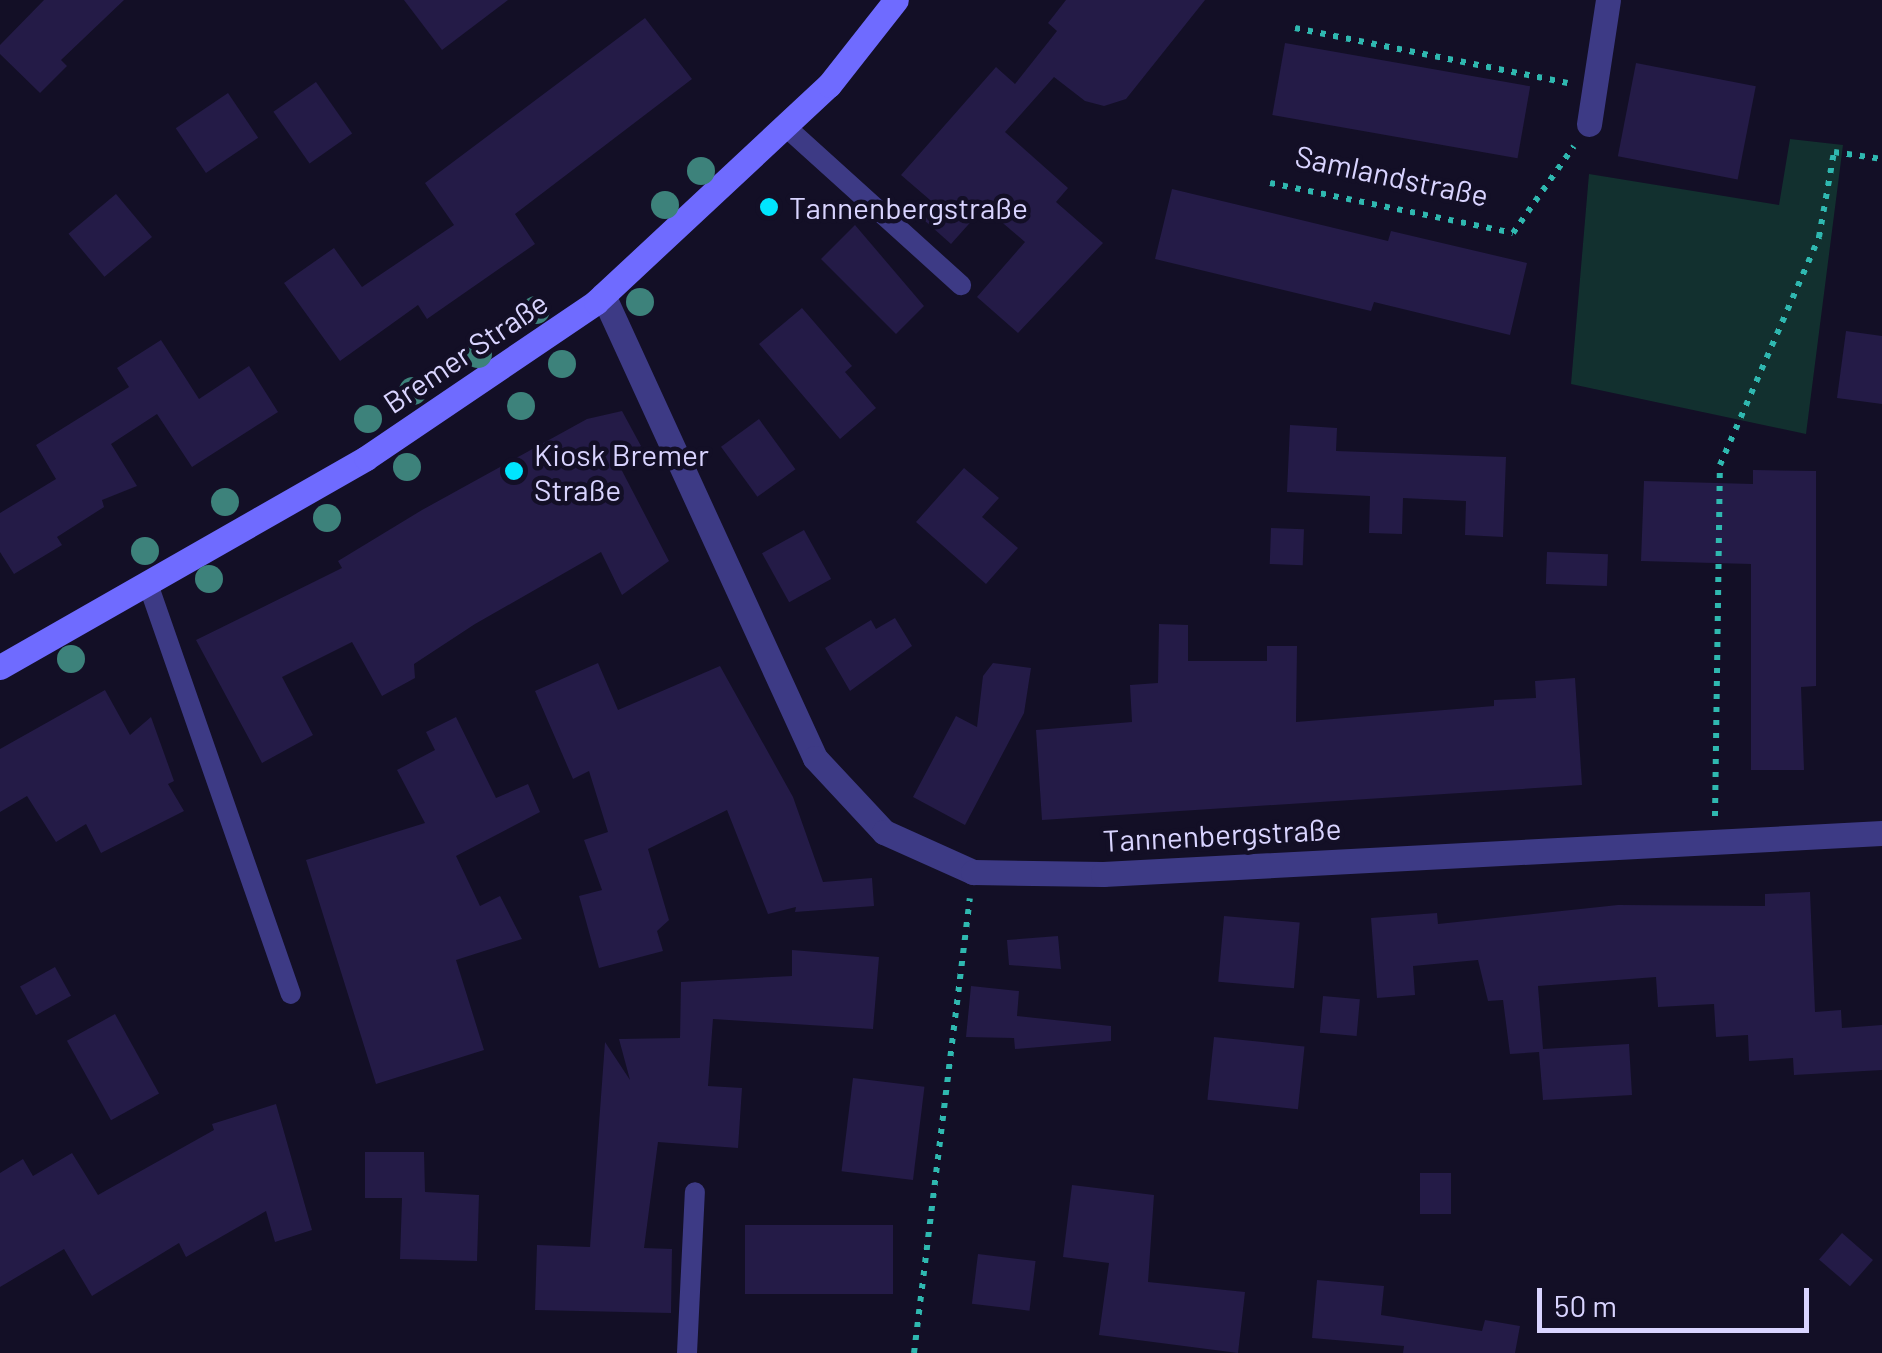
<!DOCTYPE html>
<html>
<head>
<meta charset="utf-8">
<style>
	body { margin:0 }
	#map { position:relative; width:1882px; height:1353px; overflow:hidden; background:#130f26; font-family:Barlow,sans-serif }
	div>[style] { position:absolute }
	.green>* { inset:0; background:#12302f }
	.building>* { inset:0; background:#241b47; transform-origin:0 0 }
	.path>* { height:6px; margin-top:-3px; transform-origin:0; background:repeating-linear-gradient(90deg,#2fb8b0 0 5px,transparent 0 13px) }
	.lane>* { height:20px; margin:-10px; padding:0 10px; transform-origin:10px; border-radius:10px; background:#3d3a85 }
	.street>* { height:25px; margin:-12.5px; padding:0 12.5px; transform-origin:12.5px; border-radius:12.5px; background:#3d3a85 }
	.secondary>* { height:25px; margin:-12.5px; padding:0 12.5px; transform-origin:12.5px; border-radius:12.5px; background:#6f6bff }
	.trees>* { width:28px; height:28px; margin:-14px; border-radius:50%; background:#3d827b }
	.dots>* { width:28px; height:28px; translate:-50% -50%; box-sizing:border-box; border:5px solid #130f26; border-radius:50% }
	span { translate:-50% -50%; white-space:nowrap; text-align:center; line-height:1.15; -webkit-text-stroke:9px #130f26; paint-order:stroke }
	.street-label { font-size:30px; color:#d9d4ff }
	.poi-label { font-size:30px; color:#d9d4ff }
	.left { translate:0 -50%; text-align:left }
	.scale { position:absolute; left:1537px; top:1288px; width:272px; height:45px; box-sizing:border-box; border:5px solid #d9d4ff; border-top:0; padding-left:12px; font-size:30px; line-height:35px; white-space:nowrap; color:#d9d4ff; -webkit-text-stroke:8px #130f26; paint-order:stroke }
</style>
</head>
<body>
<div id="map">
	<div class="green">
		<div style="clip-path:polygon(1790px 139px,1843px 145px,1806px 434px,1571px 384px,1589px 174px,1779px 205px)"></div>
	</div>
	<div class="building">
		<div style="clip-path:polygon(44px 0,124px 0,61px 60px,67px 66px,40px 93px,0 54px,0 45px)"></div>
		<div style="clip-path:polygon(404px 0,508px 0,442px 50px)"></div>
		<div style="clip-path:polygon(1066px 0,1205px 0,1126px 99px,1104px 106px,1085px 101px,1054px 77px,1005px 132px,1068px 188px,1056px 202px,1103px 243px,1018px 333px,977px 297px,1025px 242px,984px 207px,951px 244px,924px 220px,937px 206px,901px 175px,996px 67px,1015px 84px,1057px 31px,1048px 23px)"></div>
		<div style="clip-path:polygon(645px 18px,692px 79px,515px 214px,535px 244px,427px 319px,418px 305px,340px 361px,284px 283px,334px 248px,362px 287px,454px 225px,425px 183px)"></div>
		<div style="left:1285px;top:43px;width:249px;height:73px;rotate:10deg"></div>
		<div style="left:1636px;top:63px;width:122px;height:95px;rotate:11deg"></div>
		<div style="left:316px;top:82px;width:63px;height:52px;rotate:55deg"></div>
		<div style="left:228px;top:93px;width:54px;height:63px;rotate:56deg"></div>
		<div style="clip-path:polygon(1172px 189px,1388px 241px,1391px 231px,1527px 263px,1510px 335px,1374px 302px,1371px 311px,1155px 259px)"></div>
		<div style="left:116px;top:194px;width:56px;height:62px;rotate:50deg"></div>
		<div style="clip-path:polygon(855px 225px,924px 306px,896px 334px,821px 259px)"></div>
		<div style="clip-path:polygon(802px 308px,852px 366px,845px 372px,876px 408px,840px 439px,759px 344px)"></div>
		<div style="clip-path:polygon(1846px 331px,1882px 336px,1882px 404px,1837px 398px)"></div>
		<div style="clip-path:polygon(161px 340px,199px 399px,249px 366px,278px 412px,192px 467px,157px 414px,111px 444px,137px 486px,102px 500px,104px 507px,57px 537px,62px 545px,14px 574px,0 552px,0 513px,56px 479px,36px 445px,129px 387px,117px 368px)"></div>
		<div style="clip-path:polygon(622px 411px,641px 446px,619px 465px,669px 561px,622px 595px,601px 552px,475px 624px,414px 664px,415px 678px,382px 696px,352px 642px,282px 677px,313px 735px,262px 763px,196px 640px,342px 568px,338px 561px,422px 510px,587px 419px)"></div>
		<div style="left:759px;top:419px;width:62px;height:47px;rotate:54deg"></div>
		<div style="clip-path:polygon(1290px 425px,1337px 428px,1336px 451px,1506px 457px,1503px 537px,1465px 535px,1466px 501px,1403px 498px,1402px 534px,1369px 533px,1370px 496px,1287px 492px)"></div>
		<div style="clip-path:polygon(964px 468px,999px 498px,982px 517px,1018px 548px,986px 584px,916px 522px)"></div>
		<div style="clip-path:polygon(1753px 470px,1816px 471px,1816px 686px,1801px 687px,1804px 770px,1751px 770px,1751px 564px,1641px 561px,1644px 481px,1753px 484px)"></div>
		<div style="left:1271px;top:528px;width:33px;height:36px;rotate:2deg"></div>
		<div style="left:804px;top:530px;width:56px;height:48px;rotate:61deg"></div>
		<div style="left:1547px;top:552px;width:61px;height:32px;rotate:2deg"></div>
		<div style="clip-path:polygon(895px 618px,912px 646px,850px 691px,825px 648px,871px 620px,876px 629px)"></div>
		<div style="clip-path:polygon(1159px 624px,1188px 625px,1188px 661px,1267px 661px,1267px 646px,1297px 646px,1296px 722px,1494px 706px,1494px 700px,1536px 698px,1535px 681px,1575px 678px,1582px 785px,1042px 820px,1036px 730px,1132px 722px,1130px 685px,1158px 683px)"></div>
		<div style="clip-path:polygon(598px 663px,618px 710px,720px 666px,793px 797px,823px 882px,872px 878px,874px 906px,795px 912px,796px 907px,768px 914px,727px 810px,648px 849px,669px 920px,657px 931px,663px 951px,599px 968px,579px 896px,602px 890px,584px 840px,608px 832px,589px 771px,573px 779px,535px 691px)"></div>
		<div style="clip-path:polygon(993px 663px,1031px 668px,1024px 713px,965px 825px,913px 797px,956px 716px,977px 727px,983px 676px)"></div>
		<div style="clip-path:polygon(105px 690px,130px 735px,151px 717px,174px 781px,168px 784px,184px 811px,101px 853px,86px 824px,56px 842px,27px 796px,0 812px,0 749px)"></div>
		<div style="clip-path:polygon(456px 717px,496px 798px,528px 784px,540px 812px,456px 856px,480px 906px,500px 896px,522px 939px,456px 960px,484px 1050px,376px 1084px,306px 860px,425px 823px,397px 770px,435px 750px,426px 732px)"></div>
		<div style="clip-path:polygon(1810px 892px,1815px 1012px,1841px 1010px,1842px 1028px,1882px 1025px,1882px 1070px,1794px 1075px,1793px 1058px,1749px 1061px,1748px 1035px,1716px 1037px,1714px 1004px,1658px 1007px,1656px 977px,1538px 986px,1543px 1049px,1629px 1044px,1632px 1095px,1543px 1100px,1539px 1052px,1510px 1054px,1503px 1000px,1488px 1001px,1478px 960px,1413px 966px,1415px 995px,1377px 998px,1371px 918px,1437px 913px,1438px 924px,1618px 905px,1765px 906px,1765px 894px)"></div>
		<div style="left:1224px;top:916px;width:76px;height:66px;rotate:5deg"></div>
		<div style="clip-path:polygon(1058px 936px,1061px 969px,1009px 965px,1007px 940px)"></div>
		<div style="clip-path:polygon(792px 950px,879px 957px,873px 1029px,713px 1019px,708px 1086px,742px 1088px,738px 1148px,658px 1142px,644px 1248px,672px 1249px,671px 1313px,535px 1310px,537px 1245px,590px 1247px,605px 1042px,630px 1080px,619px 1039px,680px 1038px,681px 982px,792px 976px)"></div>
		<div style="left:55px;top:967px;width:33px;height:40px;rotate:61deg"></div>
		<div style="clip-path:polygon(971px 986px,1019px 991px,1017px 1016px,1111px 1026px,1111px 1041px,1015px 1049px,1014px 1038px,966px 1037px)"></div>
		<div style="left:1323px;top:996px;width:37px;height:37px;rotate:5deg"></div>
		<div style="left:115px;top:1014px;width:91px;height:55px;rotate:61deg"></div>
		<div style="left:1214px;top:1037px;width:91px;height:63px;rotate:6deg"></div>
		<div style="left:853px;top:1078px;width:72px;height:94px;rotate:7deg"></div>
		<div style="clip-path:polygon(276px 1104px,312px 1230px,275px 1242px,266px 1211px,186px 1257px,179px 1243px,92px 1296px,64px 1249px,0 1287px,0 1173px,23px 1159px,33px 1176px,72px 1153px,98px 1195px,214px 1130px,212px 1124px)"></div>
		<div style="clip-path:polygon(365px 1152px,424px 1152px,425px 1192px,479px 1195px,477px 1261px,400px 1259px,402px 1198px,365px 1198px)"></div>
		<div style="left:1451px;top:1173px;width:41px;height:31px;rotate:90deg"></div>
		<div style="clip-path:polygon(1072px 1185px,1154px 1195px,1148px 1282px,1245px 1292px,1238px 1353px,1099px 1335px,1109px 1263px,1063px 1257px)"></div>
		<div style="left:745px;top:1225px;width:148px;height:69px"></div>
		<div style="left:1842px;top:1233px;width:41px;height:35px;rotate:41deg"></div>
		<div style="left:978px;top:1254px;width:58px;height:50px;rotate:7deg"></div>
		<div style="clip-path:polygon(1317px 1280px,1384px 1286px,1381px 1315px,1482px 1331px,1485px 1320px,1520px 1326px,1515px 1353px,1403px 1353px,1404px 1346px,1312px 1338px)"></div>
	</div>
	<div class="path">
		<div style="left:1295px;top:28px;width:278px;rotate:11.4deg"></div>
		<div style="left:1270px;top:183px;width:248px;rotate:11.6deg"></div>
		<div style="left:1513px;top:233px;width:106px;rotate:-55deg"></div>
		<div style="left:1715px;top:816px;width:351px;rotate:-89.2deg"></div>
		<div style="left:1720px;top:465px;width:249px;rotate:-66.5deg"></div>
		<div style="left:1819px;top:237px;width:86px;rotate:-80deg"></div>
		<div style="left:1834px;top:152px;width:49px;rotate:8.3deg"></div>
		<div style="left:914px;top:1353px;width:458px;rotate:-83deg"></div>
	</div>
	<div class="lane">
		<div style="left:786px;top:127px;width:236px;rotate:42.1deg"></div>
		<div style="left:148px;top:584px;width:434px;rotate:70.8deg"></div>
		<div style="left:687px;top:1353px;width:161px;rotate:-87.2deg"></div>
	</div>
	<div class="street">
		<div style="left:1589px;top:124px;width:125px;rotate:-81.3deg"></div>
		<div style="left:603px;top:295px;width:509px;rotate:65.4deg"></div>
		<div style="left:815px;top:758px;width:101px;rotate:47deg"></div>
		<div style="left:884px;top:832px;width:98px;rotate:24.2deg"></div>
		<div style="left:973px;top:872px;width:130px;rotate:0.9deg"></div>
		<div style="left:1103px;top:874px;width:780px;rotate:-3.01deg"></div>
	</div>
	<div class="secondary">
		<div style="left:0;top:667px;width:421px;rotate:-29.7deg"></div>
		<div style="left:366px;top:458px;width:278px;rotate:-34.1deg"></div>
		<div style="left:596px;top:302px;width:318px;rotate:-43deg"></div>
		<div style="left:829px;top:85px;width:108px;rotate:-51.8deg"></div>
	</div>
	<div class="trees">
		<div style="left:701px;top:171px"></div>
		<div style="left:665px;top:205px"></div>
		<div style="left:640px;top:302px"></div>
		<div style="left:536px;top:310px"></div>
		<div style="left:478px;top:354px"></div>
		<div style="left:562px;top:364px"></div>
		<div style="left:413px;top:391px"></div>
		<div style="left:521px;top:406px"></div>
		<div style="left:368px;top:419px"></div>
		<div style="left:407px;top:467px"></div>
		<div style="left:225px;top:502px"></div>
		<div style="left:327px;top:518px"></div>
		<div style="left:145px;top:551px"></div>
		<div style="left:209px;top:579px"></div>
		<div style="left:71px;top:659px"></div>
	</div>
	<div class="dots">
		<div style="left:769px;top:207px;background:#00e5ff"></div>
		<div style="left:514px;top:471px;background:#00e5ff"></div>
	</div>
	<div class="street-label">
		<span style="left:1392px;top:175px;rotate:12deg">Samlandstraße</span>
		<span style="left:465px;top:352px;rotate:-34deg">Bremer Straße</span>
		<span style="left:1222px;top:834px;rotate:-3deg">Tannenbergstraße</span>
	</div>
	<div class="poi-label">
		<span class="left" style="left:789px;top:207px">Tannenbergstraße</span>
		<span class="left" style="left:534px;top:471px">Kiosk Bremer<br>Straße</span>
	</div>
	<div class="scale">50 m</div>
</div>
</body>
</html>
